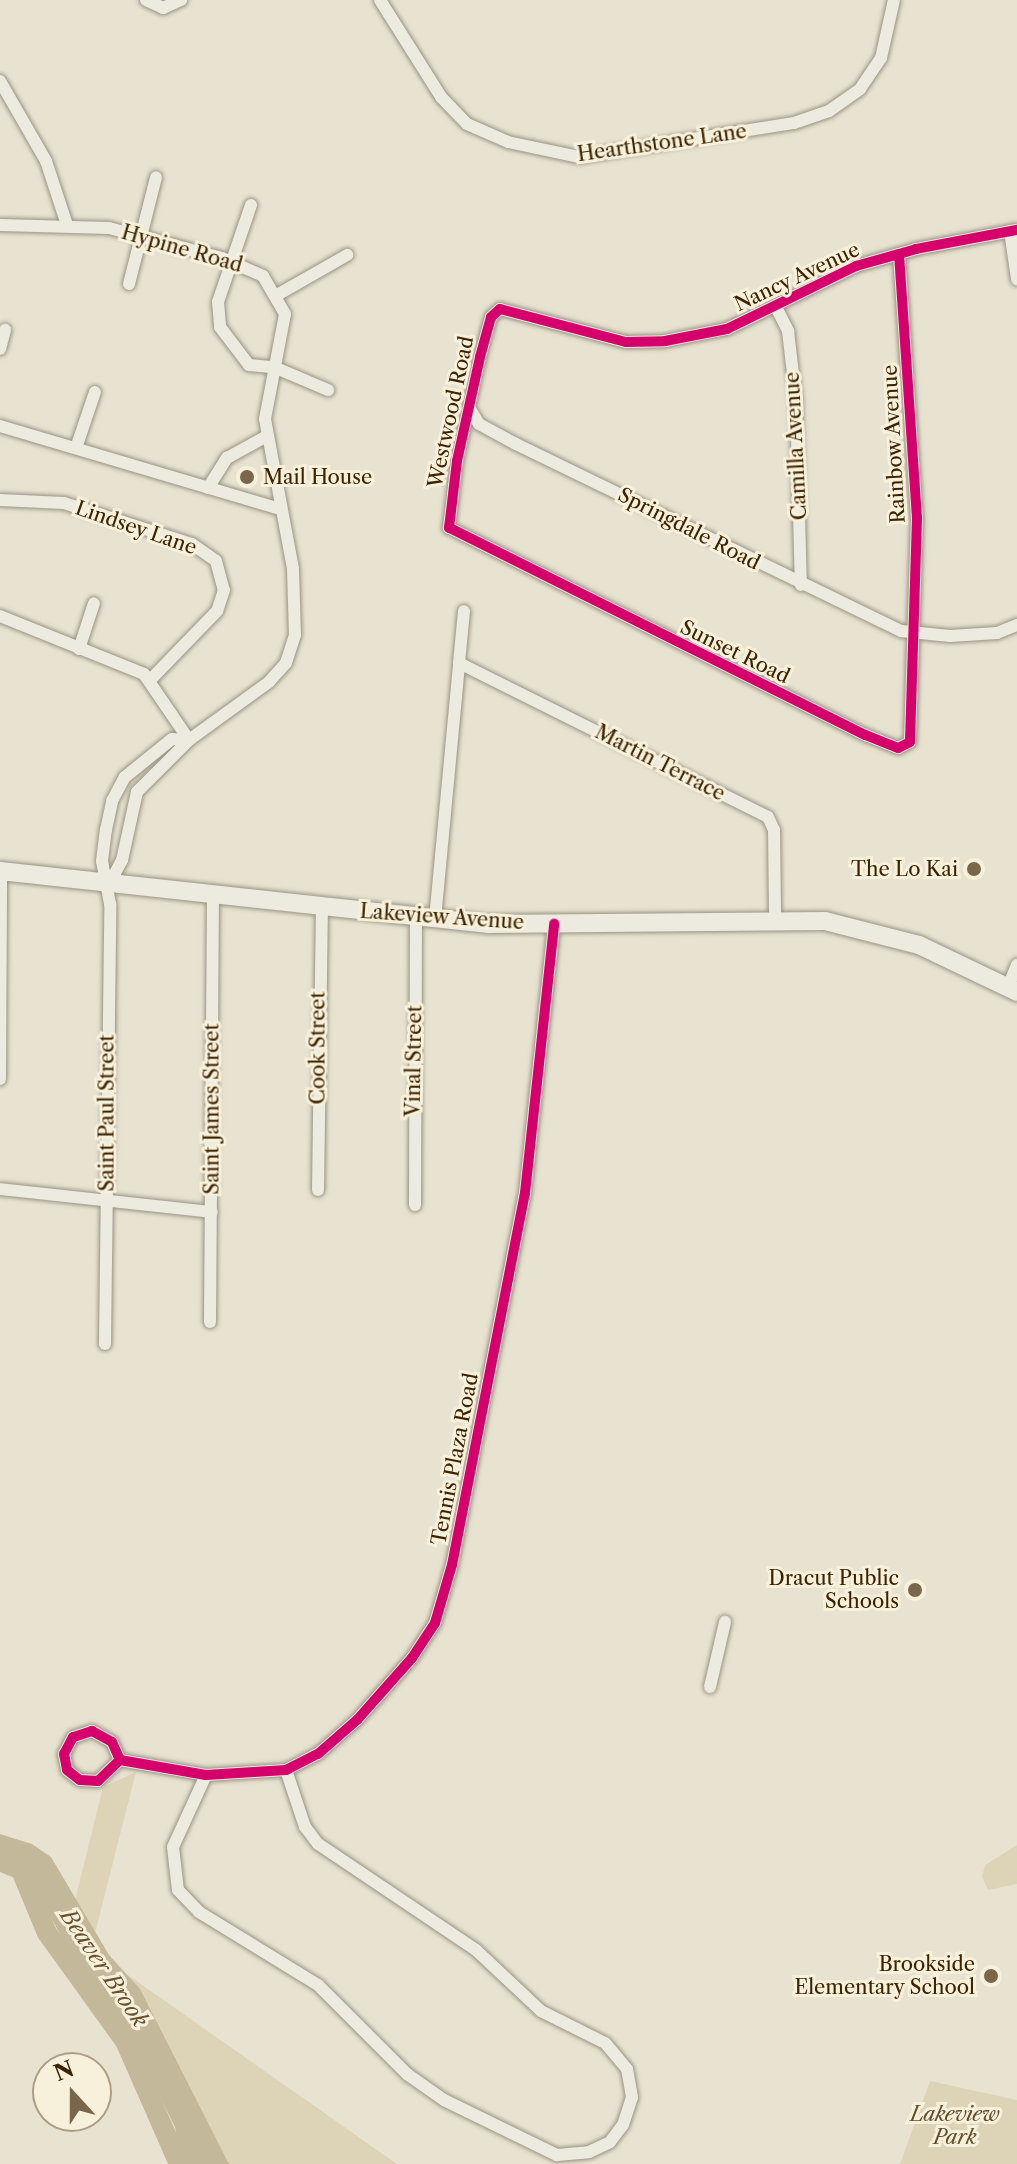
<!DOCTYPE html>
<html>
<head>
<meta charset="utf-8">
<style>
	body { margin:0 }
	#map { position:relative; width:1017px; height:2164px; overflow:hidden; background:#e8e3d0; font-family:"Libre Caslon Text",serif }
	div>[style] { position:absolute }
	.green>* { inset:0; background:#ddd4b8 }
	.water>* { inset:0; background:#c4b89b }
	.river>* { height:20px; margin:-10px; padding:0 10px; transform-origin:10px; border-radius:10px; background:#c4b89b }
	.roads { filter:drop-shadow(0 0 2px #999384) drop-shadow(0 0 2px #999384) }
	.minor>* { height:12px; margin:-6px; padding:0 6px; transform-origin:6px; border-radius:6px; background:#edeae0 }
	.secondary>* { height:18px; margin:-9px; padding:0 9px; transform-origin:9px; border-radius:9px; background:#edeae0 }
	.cycleway>* { height:10px; margin:-5px; padding:0 5px; transform-origin:5px; border-radius:5px; background:#d6006c }
	.dots>* { width:22px; height:22px; translate:-50% -50%; box-sizing:border-box; border:4px solid #f7f0da; border-radius:50% }
	span { translate:-50% -50%; white-space:nowrap; text-align:center; line-height:1.15; -webkit-text-stroke:6px #f7f0da; paint-order:stroke }
	.street-label { font-size:20px; color:#3c2403 }
	.poi-label { font-size:20px; color:#3c2403 }
	.left { translate:0 -50%; text-align:left }
	.right { translate:-100% -50%; text-align:right }
	.park-label { font-size:20px; color:#624d2c; font-style:italic }
	.water-label { font-size:22px; color:#665130; font-style:italic }
	.north { position:absolute; left:32px; top:2052px; width:80px; height:80px; box-sizing:border-box; background:#f7f0da; border:2px solid #ac9e84; border-radius:50%; rotate:339deg; font-size:22px; font-weight:700; line-height:32px; text-align:center; color:#3c2403 }
	.north::after { content:''; display:block; margin:auto; width:28px; height:36px; background:#78674b; clip-path:polygon(50% 0,100% 100%,50% 72%,0 100%) }
</style>
</head>
<body>
<div id="map">
	<div class="green">
		<div style="clip-path:polygon(136px 1772px,91px 1949px,397px 2164px,189px 2164px,169px 2087px,65px 1941px,103px 1787px)"></div>
		<div style="clip-path:polygon(1017px 1845px,1017px 1884px,988px 1890px,982px 1877px,985px 1865px)"></div>
		<div style="clip-path:polygon(930px 2081px,1017px 2100px,1017px 2164px,900px 2164px)"></div>
	</div>
	<div class="water">
		<div style="clip-path:polygon(0 1834px,32px 1844px,51px 1857px,109px 1955px,140px 1989px,229px 2164px,181px 2164px,175px 2127px,153px 2083px,102px 2014px,43px 1902px,30px 1884px,0 1872px)"></div>
	</div>
	<div class="river">
		<div style="left:0;top:1851px;width:20px;rotate:30deg"></div>
		<div style="left:17px;top:1861px;width:78px;rotate:67.4deg"></div>
		<div style="left:47px;top:1933px;width:133px;rotate:54.2deg"></div>
		<div style="left:125px;top:2041px;width:134px;rotate:66.3deg"></div>
	</div>
	<div class="roads">
		<div class="minor">
			<div style="left:146px;top:0;width:19px;rotate:25deg"></div>
			<div style="left:163px;top:8px;width:20px;rotate:-24deg"></div>
			<div style="left:380px;top:0;width:115px;rotate:57.8deg"></div>
			<div style="left:441px;top:97px;width:37px;rotate:46deg"></div>
			<div style="left:467px;top:124px;width:45px;rotate:23.7deg"></div>
			<div style="left:508px;top:142px;width:73px;rotate:11.9deg"></div>
			<div style="left:579px;top:157px;width:218px;rotate:-9deg"></div>
			<div style="left:794px;top:123px;width:37px;rotate:-19deg"></div>
			<div style="left:829px;top:111px;width:38px;rotate:-35deg"></div>
			<div style="left:860px;top:89px;width:37px;rotate:-56deg"></div>
			<div style="left:881px;top:58px;width:59px;rotate:-77.4deg"></div>
			<div style="left:0;top:81px;width:92px;rotate:60.1deg"></div>
			<div style="left:46px;top:161px;width:67px;rotate:71.8deg"></div>
			<div style="left:251px;top:205px;width:102px;rotate:108.8deg"></div>
			<div style="left:218px;top:302px;width:25px;rotate:85deg"></div>
			<div style="left:220px;top:327px;width:48px;rotate:52.7deg"></div>
			<div style="left:249px;top:365px;width:25px;rotate:5deg"></div>
			<div style="left:274px;top:367px;width:59px;rotate:23.1deg"></div>
			<div style="left:0;top:225px;width:109px;rotate:1.6deg"></div>
			<div style="left:109px;top:228px;width:117px;rotate:14.9deg"></div>
			<div style="left:222px;top:258px;width:45px;rotate:23.7deg"></div>
			<div style="left:263px;top:276px;width:44px;rotate:59.9deg"></div>
			<div style="left:285px;top:314px;width:107px;rotate:100.8deg"></div>
			<div style="left:265px;top:419px;width:153px;rotate:79.4deg"></div>
			<div style="left:293px;top:569px;width:66px;rotate:88.3deg"></div>
			<div style="left:295px;top:635px;width:29px;rotate:108deg"></div>
			<div style="left:286px;top:663px;width:25px;rotate:132deg"></div>
			<div style="left:269px;top:682px;width:99px;rotate:144.1deg"></div>
			<div style="left:189px;top:740px;width:74px;rotate:135deg"></div>
			<div style="left:137px;top:792px;width:70px;rotate:102.4deg"></div>
			<div style="left:122px;top:860px;width:26px;rotate:118deg"></div>
			<div style="left:1010px;top:231px;width:49px;rotate:81.7deg"></div>
			<div style="left:899px;top:254px;width:265px;rotate:86.1deg"></div>
			<div style="left:917px;top:518px;width:224px;rotate:91.8deg"></div>
			<div style="left:910px;top:742px;width:13px;rotate:153deg"></div>
			<div style="left:898px;top:748px;width:35px;rotate:-158deg"></div>
			<div style="left:865px;top:735px;width:465px;rotate:-153.5deg"></div>
			<div style="left:449px;top:528px;width:67px;rotate:-83.2deg"></div>
			<div style="left:457px;top:461px;width:107px;rotate:-77.5deg"></div>
			<div style="left:480px;top:357px;width:41px;rotate:-74.6deg"></div>
			<div style="left:491px;top:317px;width:12px;rotate:-42deg"></div>
			<div style="left:500px;top:309px;width:130px;rotate:14.7deg"></div>
			<div style="left:626px;top:342px;width:39px;rotate:-1deg"></div>
			<div style="left:665px;top:341px;width:63px;rotate:-11deg"></div>
			<div style="left:727px;top:329px;width:144px;rotate:-26deg"></div>
			<div style="left:856px;top:266px;width:45px;rotate:-15.6deg"></div>
			<div style="left:899px;top:254px;width:18px;rotate:-16deg"></div>
			<div style="left:916px;top:249px;width:103px;rotate:-10.7deg"></div>
			<div style="left:129px;top:284px;width:110px;rotate:-75.8deg"></div>
			<div style="left:277px;top:295px;width:81px;rotate:-29.7deg"></div>
			<div style="left:777px;top:309px;width:25px;rotate:63deg"></div>
			<div style="left:788px;top:331px;width:68px;rotate:83.3deg"></div>
			<div style="left:796px;top:399px;width:186px;rotate:88.5deg"></div>
			<div style="left:0;top:349px;width:20px;rotate:-75deg"></div>
			<div style="left:470px;top:409px;width:17px;rotate:59deg"></div>
			<div style="left:479px;top:424px;width:42px;rotate:28.4deg"></div>
			<div style="left:516px;top:444px;width:428px;rotate:25.9deg"></div>
			<div style="left:901px;top:631px;width:49px;rotate:5.8deg"></div>
			<div style="left:950px;top:636px;width:47px;rotate:-3.7deg"></div>
			<div style="left:997px;top:633px;width:22px;rotate:-22deg"></div>
			<div style="left:0;top:426px;width:293px;rotate:16.5deg"></div>
			<div style="left:76px;top:448px;width:59px;rotate:-71.3deg"></div>
			<div style="left:208px;top:488px;width:36px;rotate:-58deg"></div>
			<div style="left:227px;top:458px;width:46px;rotate:-28.8deg"></div>
			<div style="left:0;top:500px;width:64px;rotate:2.7deg"></div>
			<div style="left:64px;top:503px;width:134px;rotate:17.8deg"></div>
			<div style="left:192px;top:544px;width:29px;rotate:35deg"></div>
			<div style="left:216px;top:561px;width:30px;rotate:75deg"></div>
			<div style="left:224px;top:590px;width:22px;rotate:108deg"></div>
			<div style="left:217px;top:611px;width:95px;rotate:134.1deg"></div>
			<div style="left:0;top:616px;width:155px;rotate:21.9deg"></div>
			<div style="left:144px;top:674px;width:80px;rotate:55.7deg"></div>
			<div style="left:79px;top:649px;width:48px;rotate:-71.9deg"></div>
			<div style="left:459px;top:663px;width:52px;rotate:-84.5deg"></div>
			<div style="left:435px;top:919px;width:257px;rotate:-84.6deg"></div>
			<div style="left:459px;top:663px;width:345px;rotate:26.5deg"></div>
			<div style="left:768px;top:817px;width:14px;rotate:65deg"></div>
			<div style="left:774px;top:830px;width:88px;rotate:89.3deg"></div>
			<div style="left:1008px;top:987px;width:24px;rotate:-68deg"></div>
			<div style="left:0;top:1079px;width:208px;rotate:-89.7deg"></div>
			<div style="left:0;top:1189px;width:213px;rotate:6.2deg"></div>
			<div style="left:318px;top:1190px;width:283px;rotate:-89.2deg"></div>
			<div style="left:415px;top:1205px;width:288px;rotate:-89.8deg"></div>
			<div style="left:210px;top:1322px;width:427px;rotate:-89.6deg"></div>
			<div style="left:105px;top:1344px;width:440px;rotate:-89.3deg"></div>
			<div style="left:110px;top:904px;width:44px;rotate:-100.5deg"></div>
			<div style="left:102px;top:861px;width:31px;rotate:-83deg"></div>
			<div style="left:106px;top:830px;width:30px;rotate:-78deg"></div>
			<div style="left:112px;top:801px;width:27px;rotate:-62deg"></div>
			<div style="left:125px;top:777px;width:60px;rotate:-39deg"></div>
			<div style="left:172px;top:739px;width:17px;rotate:3deg"></div>
			<div style="left:710px;top:1687px;width:67px;rotate:-77deg"></div>
			<div style="left:120px;top:1760px;width:20px;rotate:-114deg"></div>
			<div style="left:112px;top:1742px;width:23px;rotate:-151deg"></div>
			<div style="left:92px;top:1731px;width:20px;rotate:162deg"></div>
			<div style="left:73px;top:1737px;width:19px;rotate:118deg"></div>
			<div style="left:64px;top:1754px;width:16px;rotate:79deg"></div>
			<div style="left:67px;top:1770px;width:16px;rotate:38deg"></div>
			<div style="left:80px;top:1780px;width:18px;rotate:3deg"></div>
			<div style="left:98px;top:1781px;width:30px;rotate:-44deg"></div>
			<div style="left:120px;top:1760px;width:87px;rotate:9.9deg"></div>
			<div style="left:206px;top:1775px;width:80px;rotate:-3.6deg"></div>
			<div style="left:286px;top:1770px;width:36px;rotate:-27deg"></div>
			<div style="left:318px;top:1754px;width:52px;rotate:-41.1deg"></div>
			<div style="left:357px;top:1720px;width:83px;rotate:-48.4deg"></div>
			<div style="left:412px;top:1658px;width:42px;rotate:-56.7deg"></div>
			<div style="left:435px;top:1623px;width:60px;rotate:-73.7deg"></div>
			<div style="left:452px;top:1565px;width:379px;rotate:-78.9deg"></div>
			<div style="left:525px;top:1193px;width:271px;rotate:-83.8deg"></div>
			<div style="left:206px;top:1775px;width:79px;rotate:114.6deg"></div>
			<div style="left:173px;top:1847px;width:43px;rotate:83.4deg"></div>
			<div style="left:178px;top:1890px;width:30px;rotate:46deg"></div>
			<div style="left:199px;top:1912px;width:140px;rotate:31.5deg"></div>
			<div style="left:318px;top:1985px;width:126px;rotate:45deg"></div>
			<div style="left:407px;top:2074px;width:45px;rotate:35.1deg"></div>
			<div style="left:444px;top:2100px;width:126px;rotate:26deg"></div>
			<div style="left:557px;top:2155px;width:32px;rotate:-5deg"></div>
			<div style="left:589px;top:2152px;width:23px;rotate:-25deg"></div>
			<div style="left:610px;top:2142px;width:21px;rotate:-53deg"></div>
			<div style="left:623px;top:2125px;width:29px;rotate:-72deg"></div>
			<div style="left:632px;top:2097px;width:28px;rotate:-100deg"></div>
			<div style="left:627px;top:2069px;width:34px;rotate:-130deg"></div>
			<div style="left:605px;top:2043px;width:72px;rotate:-153.4deg"></div>
			<div style="left:541px;top:2011px;width:89px;rotate:-136.8deg"></div>
			<div style="left:476px;top:1950px;width:190px;rotate:-146.1deg"></div>
			<div style="left:318px;top:1844px;width:21px;rotate:-127deg"></div>
			<div style="left:305px;top:1827px;width:60px;rotate:-108.4deg"></div>
		</div>
		<div class="secondary">
			<div style="left:0;top:871px;width:492px;rotate:6.2deg"></div>
			<div style="left:489px;top:924px;width:336px;rotate:-0.5deg"></div>
			<div style="left:825px;top:921px;width:97px;rotate:14.3deg"></div>
			<div style="left:919px;top:945px;width:109px;rotate:25.6deg"></div>
		</div>
	</div>
	<div class="cycleway">
		<div style="left:899px;top:254px;width:265px;rotate:86.1deg"></div>
		<div style="left:917px;top:518px;width:224px;rotate:91.8deg"></div>
		<div style="left:910px;top:742px;width:13px;rotate:153deg"></div>
		<div style="left:898px;top:748px;width:35px;rotate:-158deg"></div>
		<div style="left:865px;top:735px;width:465px;rotate:-153.5deg"></div>
		<div style="left:449px;top:528px;width:67px;rotate:-83.2deg"></div>
		<div style="left:457px;top:461px;width:107px;rotate:-77.5deg"></div>
		<div style="left:480px;top:357px;width:41px;rotate:-74.6deg"></div>
		<div style="left:491px;top:317px;width:12px;rotate:-42deg"></div>
		<div style="left:500px;top:309px;width:130px;rotate:14.7deg"></div>
		<div style="left:626px;top:342px;width:39px;rotate:-1deg"></div>
		<div style="left:665px;top:341px;width:63px;rotate:-11deg"></div>
		<div style="left:727px;top:329px;width:144px;rotate:-26deg"></div>
		<div style="left:856px;top:266px;width:45px;rotate:-15.6deg"></div>
		<div style="left:899px;top:254px;width:18px;rotate:-16deg"></div>
		<div style="left:916px;top:249px;width:103px;rotate:-10.7deg"></div>
		<div style="left:120px;top:1760px;width:20px;rotate:-114deg"></div>
		<div style="left:112px;top:1742px;width:23px;rotate:-151deg"></div>
		<div style="left:92px;top:1731px;width:20px;rotate:162deg"></div>
		<div style="left:73px;top:1737px;width:19px;rotate:118deg"></div>
		<div style="left:64px;top:1754px;width:16px;rotate:79deg"></div>
		<div style="left:67px;top:1770px;width:16px;rotate:38deg"></div>
		<div style="left:80px;top:1780px;width:18px;rotate:3deg"></div>
		<div style="left:98px;top:1781px;width:30px;rotate:-44deg"></div>
		<div style="left:120px;top:1760px;width:87px;rotate:9.9deg"></div>
		<div style="left:206px;top:1775px;width:80px;rotate:-3.6deg"></div>
		<div style="left:286px;top:1770px;width:36px;rotate:-27deg"></div>
		<div style="left:318px;top:1754px;width:52px;rotate:-41.1deg"></div>
		<div style="left:357px;top:1720px;width:83px;rotate:-48.4deg"></div>
		<div style="left:412px;top:1658px;width:42px;rotate:-56.7deg"></div>
		<div style="left:435px;top:1623px;width:60px;rotate:-73.7deg"></div>
		<div style="left:452px;top:1565px;width:379px;rotate:-78.9deg"></div>
		<div style="left:525px;top:1193px;width:271px;rotate:-83.8deg"></div>
	</div>
	<div class="dots">
		<div style="left:247px;top:477px;background:#78674b"></div>
		<div style="left:974px;top:869px;background:#78674b"></div>
		<div style="left:915px;top:1590px;background:#78674b"></div>
		<div style="left:991px;top:1976px;background:#78674b"></div>
	</div>
	<div class="street-label">
		<span style="left:662px;top:143px;rotate:-8deg">Hearthstone Lane</span>
		<span style="left:182px;top:249px;rotate:16deg">Hypine Road</span>
		<span style="left:797px;top:277px;rotate:-25deg">Nancy Avenue</span>
		<span style="left:451px;top:412px;rotate:-78deg">Westwood Road</span>
		<span style="left:894px;top:444px;rotate:-93deg">Rainbow Avenue</span>
		<span style="left:796px;top:446px;rotate:-93deg">Camilla Avenue</span>
		<span style="left:136px;top:528px;rotate:19deg">Lindsey Lane</span>
		<span style="left:689px;top:529px;rotate:27deg">Springdale Road</span>
		<span style="left:735px;top:652px;rotate:26deg">Sunset Road</span>
		<span style="left:660px;top:763px;rotate:27deg">Martin Terrace</span>
		<span style="left:442px;top:917px;rotate:4deg">Lakeview Avenue</span>
		<span style="left:318px;top:1048px;rotate:-90deg">Cook Street</span>
		<span style="left:414px;top:1061px;rotate:-89deg">Vinal Street</span>
		<span style="left:212px;top:1109px;rotate:-90deg">Saint James Street</span>
		<span style="left:107px;top:1113px;rotate:-90deg">Saint Paul Street</span>
		<span style="left:455px;top:1459px;rotate:-79deg">Tennis Plaza Road</span>
	</div>
	<div class="poi-label">
		<span class="left" style="left:263px;top:477px">Mail House</span>
		<span class="right" style="left:958px;top:869px">The Lo Kai</span>
		<span class="right" style="left:899px;top:1590px">Dracut Public<br>Schools</span>
		<span class="right" style="left:975px;top:1976px">Brookside<br>Elementary School</span>
	</div>
	<div class="park-label">
		<span style="left:955px;top:2126px">Lakeview<br>Park</span>
	</div>
	<div class="water-label">
		<span style="left:104px;top:1968px;rotate:56deg">Beaver Brook</span>
	</div>
	<div class="north">N</div>
</div>
</body>
</html>
